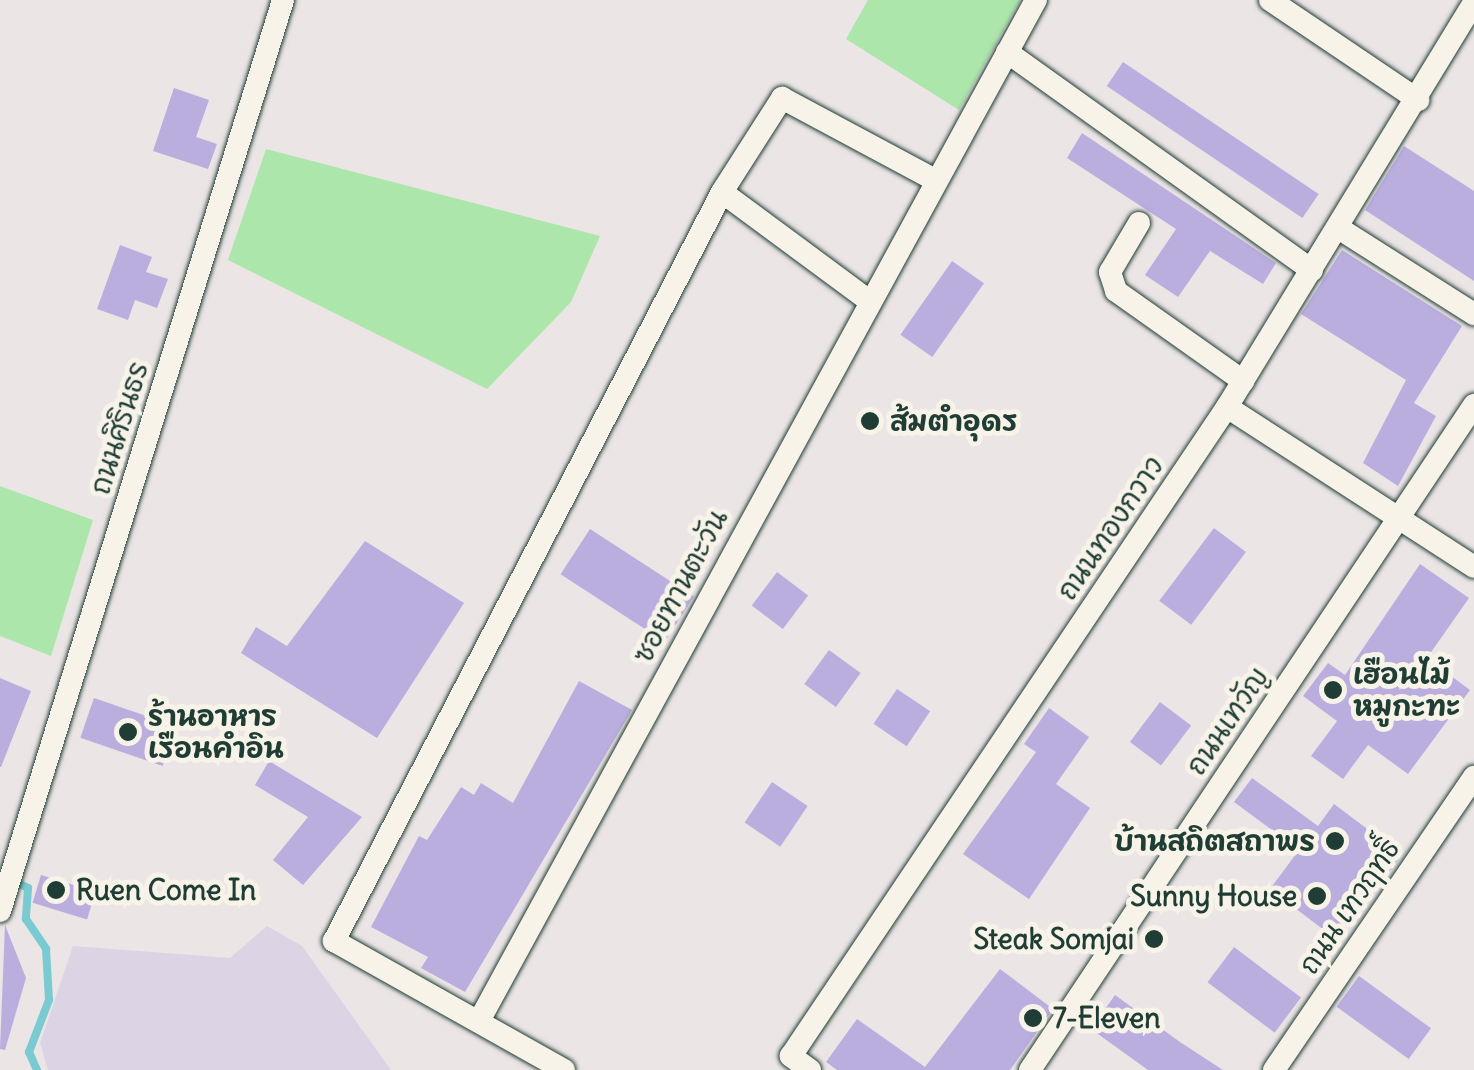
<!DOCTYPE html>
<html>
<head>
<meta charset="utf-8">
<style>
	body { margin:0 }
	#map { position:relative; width:1474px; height:1070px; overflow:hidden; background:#ebe5e6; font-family:Delius,"Playpen Sans Thai",sans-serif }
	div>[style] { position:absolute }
	.built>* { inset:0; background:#dcd4e4 }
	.green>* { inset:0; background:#ace6ab }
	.stream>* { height:8px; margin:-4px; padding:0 4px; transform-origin:4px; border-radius:4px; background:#7acbd1 }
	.building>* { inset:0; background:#baaedf; transform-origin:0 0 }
	.roads { filter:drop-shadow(0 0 2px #1f3d34) drop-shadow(0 0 2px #1f3d34) }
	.minor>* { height:22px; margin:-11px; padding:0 11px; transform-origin:11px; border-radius:11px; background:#f7f3e8 }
	.dots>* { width:28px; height:28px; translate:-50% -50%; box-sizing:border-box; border:5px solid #f7f3e8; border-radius:50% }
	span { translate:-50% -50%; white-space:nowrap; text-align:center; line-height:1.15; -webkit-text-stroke:10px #f7f3e8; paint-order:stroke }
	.poi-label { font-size:28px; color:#1f3d34; font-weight:700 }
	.left { translate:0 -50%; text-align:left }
	.right { translate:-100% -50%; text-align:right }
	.street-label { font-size:28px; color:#1f3d34 }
</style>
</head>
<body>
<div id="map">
	<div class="built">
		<div style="clip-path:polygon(267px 926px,302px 946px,391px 1070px,48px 1070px,40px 1043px,73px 946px,230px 958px)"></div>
	</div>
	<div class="green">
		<div style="clip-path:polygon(868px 0,1020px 0,959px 110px,846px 39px)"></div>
		<div style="clip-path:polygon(266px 149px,600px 236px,571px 302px,487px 389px,228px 260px)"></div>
		<div style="clip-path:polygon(0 486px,93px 520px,51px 656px,0 636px)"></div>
	</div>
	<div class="stream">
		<div style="left:12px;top:880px;width:18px;rotate:27deg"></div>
		<div style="left:28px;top:888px;width:31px;rotate:94deg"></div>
		<div style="left:26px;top:919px;width:36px;rotate:56deg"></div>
		<div style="left:46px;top:949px;width:51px;rotate:86.6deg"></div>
		<div style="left:49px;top:1000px;width:56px;rotate:111deg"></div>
		<div style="left:29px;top:1052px;width:20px;rotate:66deg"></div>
	</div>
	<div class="building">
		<div style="left:1123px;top:62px;width:236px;height:29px;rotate:34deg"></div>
		<div style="clip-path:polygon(174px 88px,209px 100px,196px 137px,217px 144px,208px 169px,153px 151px)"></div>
		<div style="clip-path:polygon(1082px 133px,1276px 263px,1263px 284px,1210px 251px,1178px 297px,1145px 275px,1176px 229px,1067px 158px)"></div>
		<div style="clip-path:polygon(1404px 146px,1474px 191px,1474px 281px,1365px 210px)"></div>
		<div style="clip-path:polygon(120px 245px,152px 257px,146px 272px,168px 279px,157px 308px,135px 300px,128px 320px,97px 309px)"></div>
		<div style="clip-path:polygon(1342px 250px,1462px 326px,1414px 403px,1436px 416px,1398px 486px,1363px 463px,1406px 380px,1301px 314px)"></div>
		<div style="left:952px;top:261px;width:39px;height:90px;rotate:35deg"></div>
		<div style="left:1214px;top:528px;width:40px;height:91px;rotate:37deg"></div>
		<div style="left:590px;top:529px;width:124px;height:54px;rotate:33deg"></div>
		<div style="clip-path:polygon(365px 541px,464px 603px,377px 738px,241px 653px,256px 627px,287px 646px)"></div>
		<div style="clip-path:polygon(1420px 564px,1469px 598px,1427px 658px,1470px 690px,1408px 774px,1368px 745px,1343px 779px,1311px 756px,1337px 721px,1303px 696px,1328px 663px,1345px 675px)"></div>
		<div style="left:777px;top:572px;width:39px;height:42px;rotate:37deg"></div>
		<div style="left:829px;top:650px;width:39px;height:42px;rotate:36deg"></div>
		<div style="clip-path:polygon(0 678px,31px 691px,1px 767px,0 767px)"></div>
		<div style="clip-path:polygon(579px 681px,632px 710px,465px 992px,421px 968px,428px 957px,371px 927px,419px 836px,427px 840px,461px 787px,474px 795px,481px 783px,513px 803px)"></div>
		<div style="left:897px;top:689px;width:40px;height:42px;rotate:34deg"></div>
		<div style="left:94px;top:698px;width:87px;height:42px;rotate:19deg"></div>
		<div style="left:1160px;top:702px;width:39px;height:50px;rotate:37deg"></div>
		<div style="clip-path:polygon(1049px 708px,1089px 737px,1056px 784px,1090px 808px,1029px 899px,963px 854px,1036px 752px,1024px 744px)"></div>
		<div style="clip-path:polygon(269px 761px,362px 817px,303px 885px,273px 860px,308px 817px,255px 785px)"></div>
		<div style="clip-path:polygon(1252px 778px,1318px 826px,1334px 804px,1402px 855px,1337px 940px,1270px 889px,1299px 850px,1234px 802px)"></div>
		<div style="left:772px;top:782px;width:43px;height:49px;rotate:34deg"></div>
		<div style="left:41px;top:875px;width:57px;height:29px;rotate:17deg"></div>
		<div style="clip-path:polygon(5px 925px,26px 978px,5px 1050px,0 1049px)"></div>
		<div style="left:1234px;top:947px;width:84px;height:44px;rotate:37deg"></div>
		<div style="clip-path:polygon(1000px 969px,1053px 1009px,1010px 1070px,837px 1070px,826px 1062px,857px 1019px,925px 1067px)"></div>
		<div style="left:1359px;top:976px;width:89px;height:38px;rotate:36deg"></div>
		<div style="clip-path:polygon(1115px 995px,1180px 1042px,1223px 1070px,1148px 1070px,1091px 1029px)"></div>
	</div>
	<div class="roads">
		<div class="minor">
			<div style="left:1270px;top:0;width:179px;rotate:34deg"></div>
			<div style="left:1007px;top:52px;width:375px;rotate:35.6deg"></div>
			<div style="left:722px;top:192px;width:182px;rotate:36.5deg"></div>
			<div style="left:1139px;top:223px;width:57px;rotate:120.6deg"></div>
			<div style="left:1110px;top:272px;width:20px;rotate:72deg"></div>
			<div style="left:1116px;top:291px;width:156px;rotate:35.3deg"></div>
			<div style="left:1340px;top:229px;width:159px;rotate:32.4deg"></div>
			<div style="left:1227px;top:407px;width:294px;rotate:32.9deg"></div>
			<div style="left:0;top:911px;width:954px;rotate:-72.74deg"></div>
			<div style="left:479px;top:1021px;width:1163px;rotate:-61.39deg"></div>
			<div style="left:564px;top:1070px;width:264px;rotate:-150.7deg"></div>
			<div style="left:334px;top:941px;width:844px;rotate:-62.61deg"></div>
			<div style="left:722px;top:192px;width:112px;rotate:-57.4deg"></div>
			<div style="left:782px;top:98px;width:171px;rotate:28.2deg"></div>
			<div style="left:810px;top:1070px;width:24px;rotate:-144deg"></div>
			<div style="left:791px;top:1056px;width:782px;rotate:-56.11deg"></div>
			<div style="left:1227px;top:407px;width:474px;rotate:-58.6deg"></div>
			<div style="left:1030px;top:1070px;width:800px;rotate:-56.27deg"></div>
			<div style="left:1274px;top:1070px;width:355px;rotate:-55.7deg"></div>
		</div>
	</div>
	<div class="dots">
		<div style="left:870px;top:421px;background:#1f3d34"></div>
		<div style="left:1333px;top:690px;background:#1f3d34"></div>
		<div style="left:128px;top:732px;background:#1f3d34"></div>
		<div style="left:1335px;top:841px;background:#1f3d34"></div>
		<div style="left:56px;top:890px;background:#1f3d34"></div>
		<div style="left:1317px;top:896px;background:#1f3d34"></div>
		<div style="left:1154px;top:939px;background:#1f3d34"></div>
		<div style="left:1033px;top:1018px;background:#1f3d34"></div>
	</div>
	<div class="poi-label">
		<span class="left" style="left:890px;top:421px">ส้มตำอุดร</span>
		<span class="left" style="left:1353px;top:690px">เฮือนไม้<br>หมูกะทะ</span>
		<span class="left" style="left:148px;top:732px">ร้านอาหาร<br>เรือนคำอิน</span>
		<span class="right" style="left:1315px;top:841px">บ้านสถิตสถาพร</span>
		<span class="left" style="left:76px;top:890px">Ruen Come In</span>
		<span class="right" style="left:1297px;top:896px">Sunny House</span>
		<span class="right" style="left:1134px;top:939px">Steak Somjai</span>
		<span class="left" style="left:1053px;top:1018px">7-Eleven</span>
	</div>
	<div class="street-label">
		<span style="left:119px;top:428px;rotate:-73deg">ถนนศิรินธร</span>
		<span style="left:1110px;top:528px;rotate:-56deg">ถนนทองกวาว</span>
		<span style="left:680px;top:586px;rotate:-62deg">ซอยทานตะวัน</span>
		<span style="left:1227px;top:721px;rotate:-56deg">ถนนเทวัญ</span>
		<span style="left:1349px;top:906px;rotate:-56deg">ถนน เทวฤทธิ์</span>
	</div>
</div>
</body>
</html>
